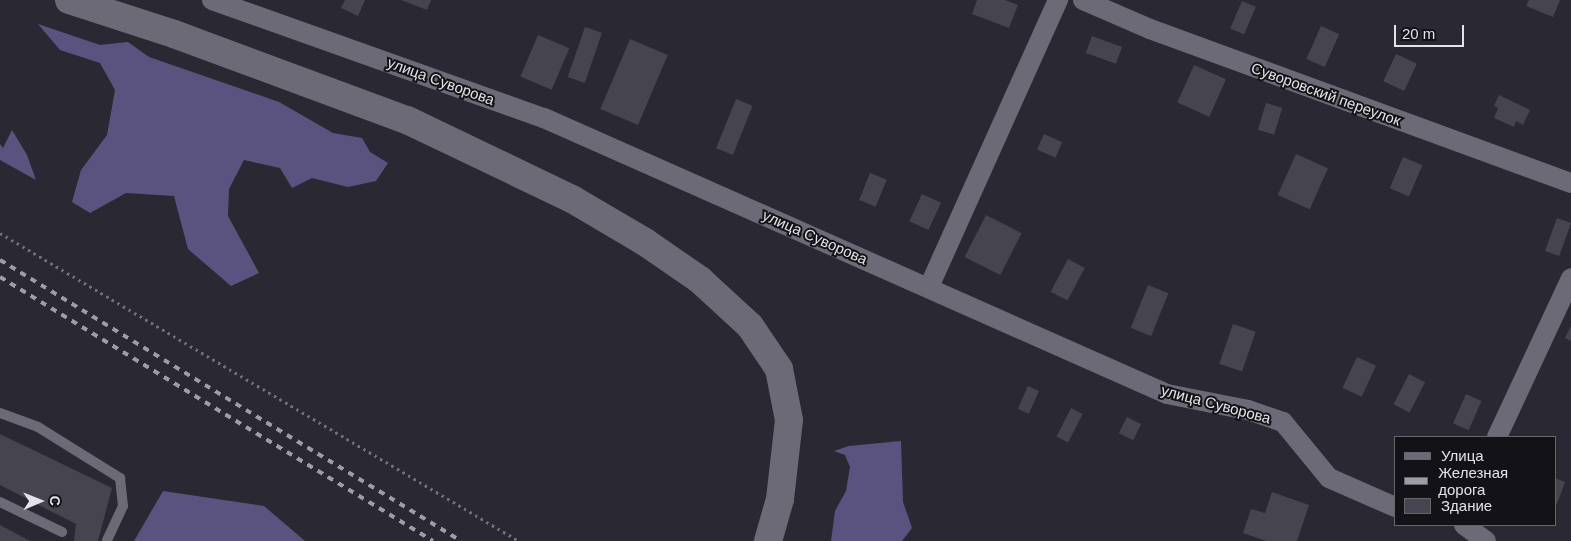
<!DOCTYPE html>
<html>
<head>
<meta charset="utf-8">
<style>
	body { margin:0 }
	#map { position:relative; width:1571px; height:541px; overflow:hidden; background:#2a2933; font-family:Helvetica,sans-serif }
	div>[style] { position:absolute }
	.forest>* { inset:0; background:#5a537f }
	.building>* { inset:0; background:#45444f; transform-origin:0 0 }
	.path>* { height:3px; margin-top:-1.5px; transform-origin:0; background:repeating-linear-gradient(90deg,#717079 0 2.5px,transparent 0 6.5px) }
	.lane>* { height:10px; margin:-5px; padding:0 5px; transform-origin:5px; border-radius:5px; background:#6b6a76 }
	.street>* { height:20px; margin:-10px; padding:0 10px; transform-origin:10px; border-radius:10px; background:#6b6a76 }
	.secondary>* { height:28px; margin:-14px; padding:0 14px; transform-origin:14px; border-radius:14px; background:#6b6a76 }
	.rail>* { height:4px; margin-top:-2px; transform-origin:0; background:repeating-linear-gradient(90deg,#9e9da5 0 6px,transparent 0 12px) }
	span { translate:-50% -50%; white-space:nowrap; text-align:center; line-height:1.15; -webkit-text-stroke:4px #131217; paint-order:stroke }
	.street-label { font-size:15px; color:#e2e2e9 }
	.legend { position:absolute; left:1394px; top:436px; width:162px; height:90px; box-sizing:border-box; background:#131217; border:1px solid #66656b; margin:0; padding:6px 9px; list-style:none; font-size:15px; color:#e2e2e9 }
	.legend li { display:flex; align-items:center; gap:10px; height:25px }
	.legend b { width:25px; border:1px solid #66656b }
	.north { position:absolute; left:15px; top:476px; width:50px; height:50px; -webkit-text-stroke:4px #131217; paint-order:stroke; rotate:89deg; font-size:14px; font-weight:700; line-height:20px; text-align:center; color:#e2e2e9 }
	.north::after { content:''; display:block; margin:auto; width:18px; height:22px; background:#e2e2e9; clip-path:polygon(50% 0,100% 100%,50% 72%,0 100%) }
	.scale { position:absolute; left:1394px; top:25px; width:70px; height:22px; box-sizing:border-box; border:2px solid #e2e2e9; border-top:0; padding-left:6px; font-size:15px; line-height:18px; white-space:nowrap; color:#e2e2e9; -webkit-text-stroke:4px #131217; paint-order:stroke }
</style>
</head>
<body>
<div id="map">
	<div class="forest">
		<div style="clip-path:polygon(38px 24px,100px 45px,128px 42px,149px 57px,279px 102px,333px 133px,362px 138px,370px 152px,388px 163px,376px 181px,348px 187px,312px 178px,292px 188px,280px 168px,244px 160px,229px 189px,228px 216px,259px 273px,231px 286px,188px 249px,174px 196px,126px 193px,90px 213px,72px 202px,81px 170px,107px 135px,115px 90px,100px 63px,60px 50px)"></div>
		<div style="clip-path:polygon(12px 130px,27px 155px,36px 180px,0 160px,0 144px,3px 148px)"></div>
		<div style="clip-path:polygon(901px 441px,903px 502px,912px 528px,902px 541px,831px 541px,835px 511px,846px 491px,850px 467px,845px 455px,834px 451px,849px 446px)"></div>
		<div style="clip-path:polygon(163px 491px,264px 506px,305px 541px,134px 541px)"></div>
	</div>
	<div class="building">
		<div style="clip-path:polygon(345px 0,365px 0,358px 16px,341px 8px)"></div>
		<div style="clip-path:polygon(401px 0,431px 0,427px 10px)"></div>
		<div style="clip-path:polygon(977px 0,1005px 0,1018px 5px,1009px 28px,972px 14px)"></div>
		<div style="clip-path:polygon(1529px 0,1560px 0,1553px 17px,1526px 6px)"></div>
		<div style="left:1242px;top:1px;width:15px;height:30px;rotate:23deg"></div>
		<div style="left:1321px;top:26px;width:20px;height:36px;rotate:24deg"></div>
		<div style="left:585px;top:27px;width:18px;height:53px;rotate:19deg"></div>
		<div style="left:538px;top:35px;width:34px;height:45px;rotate:23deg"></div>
		<div style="left:1092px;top:36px;width:32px;height:18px;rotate:20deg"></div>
		<div style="left:630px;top:39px;width:41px;height:76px;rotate:23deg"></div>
		<div style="left:1396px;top:54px;width:23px;height:30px;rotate:25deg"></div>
		<div style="left:1194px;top:65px;width:35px;height:41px;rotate:24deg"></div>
		<div style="clip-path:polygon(1499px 95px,1530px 110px,1523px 125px,1516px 121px,1514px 127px,1494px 118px,1498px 108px,1494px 106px)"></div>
		<div style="left:736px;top:99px;width:18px;height:53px;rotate:22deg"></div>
		<div style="left:1266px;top:103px;width:17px;height:28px;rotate:17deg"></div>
		<div style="left:1044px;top:134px;width:20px;height:17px;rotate:24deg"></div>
		<div style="left:1296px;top:154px;width:35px;height:45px;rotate:24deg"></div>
		<div style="left:1403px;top:157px;width:21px;height:34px;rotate:23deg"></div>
		<div style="left:870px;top:173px;width:18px;height:29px;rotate:22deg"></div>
		<div style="left:922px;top:194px;width:21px;height:30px;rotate:25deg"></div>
		<div style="left:986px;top:215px;width:40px;height:47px;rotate:27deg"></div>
		<div style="left:1557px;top:218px;width:15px;height:35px;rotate:20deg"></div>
		<div style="left:1068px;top:259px;width:19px;height:37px;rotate:28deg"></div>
		<div style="left:1148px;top:285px;width:22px;height:46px;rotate:22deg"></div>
		<div style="left:1233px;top:324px;width:24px;height:42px;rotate:19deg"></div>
		<div style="clip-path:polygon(1571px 326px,1571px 341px,1565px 338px)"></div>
		<div style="left:1357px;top:357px;width:21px;height:34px;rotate:25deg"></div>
		<div style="left:1409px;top:374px;width:18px;height:34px;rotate:27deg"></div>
		<div style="left:1028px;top:386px;width:12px;height:25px;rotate:24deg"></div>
		<div style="left:1466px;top:394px;width:17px;height:32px;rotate:24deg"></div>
		<div style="left:1071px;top:408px;width:13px;height:32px;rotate:27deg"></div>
		<div style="left:1127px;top:417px;width:16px;height:18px;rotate:27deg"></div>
		<div style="clip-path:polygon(0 434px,112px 488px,98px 541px,74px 541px,76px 524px,0 485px)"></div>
		<div style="clip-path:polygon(1555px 478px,1565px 482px,1557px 504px,1555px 503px)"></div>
		<div style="clip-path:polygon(1272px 492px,1309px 505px,1297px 541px,1266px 541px,1243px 533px,1251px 509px,1265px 513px)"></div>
		<div style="clip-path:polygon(0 525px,30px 541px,0 541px)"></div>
	</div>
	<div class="path">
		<div style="left:0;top:233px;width:604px;rotate:30.69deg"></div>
	</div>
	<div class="lane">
		<div style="left:0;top:413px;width:40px;rotate:20.2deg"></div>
		<div style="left:38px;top:427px;width:97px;rotate:31.9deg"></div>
		<div style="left:120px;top:478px;width:28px;rotate:84deg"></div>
		<div style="left:123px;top:506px;width:38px;rotate:115deg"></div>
		<div style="left:0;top:502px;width:69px;rotate:25.8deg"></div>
	</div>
	<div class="street">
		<div style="left:212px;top:0;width:352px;rotate:19.6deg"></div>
		<div style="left:544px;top:118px;width:681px;rotate:23.89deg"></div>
		<div style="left:1167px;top:394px;width:83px;rotate:11.2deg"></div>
		<div style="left:1248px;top:410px;width:37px;rotate:19deg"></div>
		<div style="left:1283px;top:422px;width:72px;rotate:50.6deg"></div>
		<div style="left:1329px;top:478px;width:72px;rotate:23.7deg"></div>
		<div style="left:1083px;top:0;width:73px;rotate:23.4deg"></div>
		<div style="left:1150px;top:29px;width:448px;rotate:20.1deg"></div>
		<div style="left:929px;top:287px;width:315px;rotate:-65.8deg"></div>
		<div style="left:1497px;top:437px;width:175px;rotate:-65deg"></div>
		<div style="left:1464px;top:525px;width:27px;rotate:36deg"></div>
	</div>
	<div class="secondary">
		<div style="left:69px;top:0;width:110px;rotate:17.9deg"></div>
		<div style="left:174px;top:34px;width:248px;rotate:20.3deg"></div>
		<div style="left:407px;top:120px;width:183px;rotate:25.6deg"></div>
		<div style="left:572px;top:199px;width:85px;rotate:30.5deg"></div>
		<div style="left:645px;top:242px;width:67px;rotate:34.6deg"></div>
		<div style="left:700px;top:280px;width:68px;rotate:42.6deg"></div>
		<div style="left:750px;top:326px;width:52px;rotate:56deg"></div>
		<div style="left:779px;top:369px;width:52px;rotate:78.9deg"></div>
		<div style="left:789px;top:420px;width:80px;rotate:96.5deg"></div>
		<div style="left:780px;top:499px;width:44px;rotate:105.9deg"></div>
	</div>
	<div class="rail">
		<div style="left:0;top:260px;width:540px;rotate:31.36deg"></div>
		<div style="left:0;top:277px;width:507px;rotate:31.37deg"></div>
	</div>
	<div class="street-label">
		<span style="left:441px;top:81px;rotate:20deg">улица Суворова</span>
		<span style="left:1326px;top:94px;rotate:20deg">Суворовский переулок</span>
		<span style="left:815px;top:237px;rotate:24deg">улица Суворова</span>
		<span style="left:1216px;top:404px;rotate:15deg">улица Суворова</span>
	</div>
	<ul class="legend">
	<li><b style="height:6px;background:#6b6a76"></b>Улица</li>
	<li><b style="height:6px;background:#9e9da5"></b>Железная дорога</li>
	<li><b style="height:14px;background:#45444f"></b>Здание</li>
	</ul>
	<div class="north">С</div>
	<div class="scale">20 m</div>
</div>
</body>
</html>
